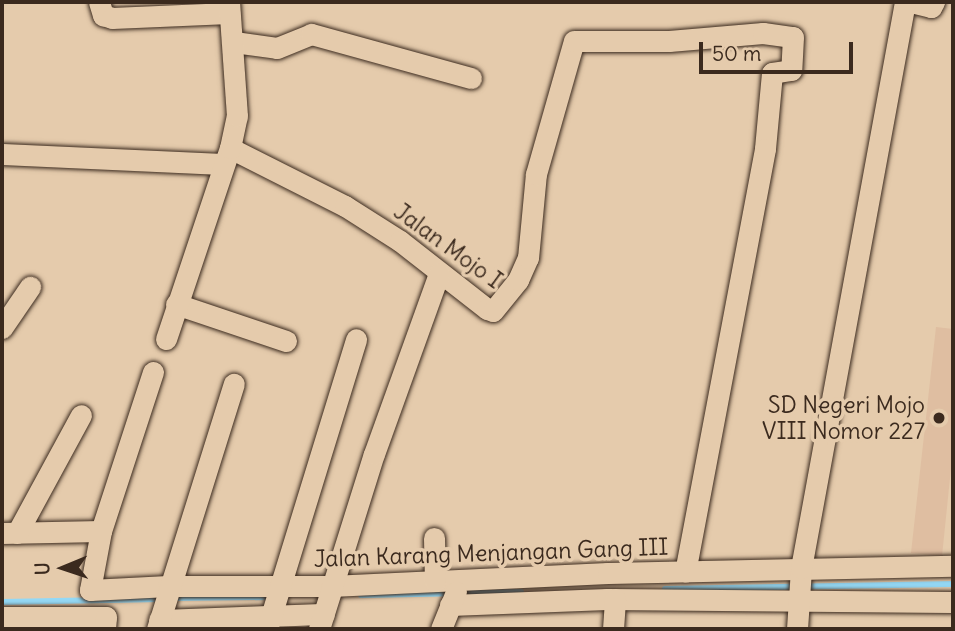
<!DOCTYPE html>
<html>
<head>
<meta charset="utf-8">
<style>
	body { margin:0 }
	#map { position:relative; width:955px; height:631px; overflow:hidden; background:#e5cbac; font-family:Delius,sans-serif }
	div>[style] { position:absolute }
	.built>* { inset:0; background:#dfbea1 }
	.stream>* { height:6px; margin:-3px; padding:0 3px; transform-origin:3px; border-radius:3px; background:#94d9f6 }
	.roads { filter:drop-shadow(0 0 2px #3b2a1e) drop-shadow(0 0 2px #3b2a1e) }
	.street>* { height:21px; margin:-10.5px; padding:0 10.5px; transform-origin:10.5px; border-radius:10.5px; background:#e5cbac }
	.dots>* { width:19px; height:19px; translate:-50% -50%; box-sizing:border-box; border:4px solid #e5cbac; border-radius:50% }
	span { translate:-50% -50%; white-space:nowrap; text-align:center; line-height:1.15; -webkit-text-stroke:7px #e5cbac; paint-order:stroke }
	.street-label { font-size:23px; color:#3b2a1e }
	.poi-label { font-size:23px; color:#3b2a1e }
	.right { translate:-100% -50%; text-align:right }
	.frame { position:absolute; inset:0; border:4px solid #3b2a1e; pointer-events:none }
	.north { position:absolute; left:28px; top:533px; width:70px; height:70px; -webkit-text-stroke:5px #e5cbac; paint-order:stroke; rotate:268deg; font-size:19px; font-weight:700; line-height:28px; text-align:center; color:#3b2a1e }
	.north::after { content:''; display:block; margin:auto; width:24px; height:32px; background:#3b2a1e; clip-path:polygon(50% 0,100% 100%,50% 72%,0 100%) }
	.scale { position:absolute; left:699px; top:42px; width:154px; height:32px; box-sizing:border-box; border:4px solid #3b2a1e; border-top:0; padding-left:9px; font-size:21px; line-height:24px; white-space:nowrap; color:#3b2a1e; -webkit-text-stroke:5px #e5cbac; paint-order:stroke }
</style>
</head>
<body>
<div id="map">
	<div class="built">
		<div style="clip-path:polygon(936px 327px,953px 329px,953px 449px,942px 556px,911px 553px)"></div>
	</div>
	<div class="stream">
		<div style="left:665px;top:589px;width:288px;rotate:-1deg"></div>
		<div style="left:361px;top:595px;width:160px;rotate:-1.1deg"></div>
		<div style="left:172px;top:598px;width:101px;rotate:-0.6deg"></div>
		<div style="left:2px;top:602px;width:159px;rotate:-1.1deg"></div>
	</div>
	<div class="roads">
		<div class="street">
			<div style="left:99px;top:2px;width:14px;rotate:73deg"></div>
			<div style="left:103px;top:15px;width:9px;rotate:18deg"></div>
			<div style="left:112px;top:18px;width:117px;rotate:-2.4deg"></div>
			<div style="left:911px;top:2px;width:21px;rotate:14deg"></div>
			<div style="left:931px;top:7px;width:6px;rotate:-59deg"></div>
			<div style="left:234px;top:42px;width:43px;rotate:7.9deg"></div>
			<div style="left:277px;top:48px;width:37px;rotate:-22deg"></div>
			<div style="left:311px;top:34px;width:166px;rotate:15.4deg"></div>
			<div style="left:230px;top:148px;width:129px;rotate:26.8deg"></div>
			<div style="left:345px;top:206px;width:65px;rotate:32.5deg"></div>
			<div style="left:400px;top:241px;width:110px;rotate:38deg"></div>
			<div style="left:487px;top:309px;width:6px;rotate:18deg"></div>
			<div style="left:493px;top:311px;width:40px;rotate:-51deg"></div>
			<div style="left:518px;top:280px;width:24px;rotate:-66deg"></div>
			<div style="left:528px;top:258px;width:84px;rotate:-84.6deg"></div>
			<div style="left:536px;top:174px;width:138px;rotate:-74.1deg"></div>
			<div style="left:574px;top:41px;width:95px"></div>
			<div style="left:669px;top:41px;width:94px;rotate:-4.9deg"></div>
			<div style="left:763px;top:33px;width:30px;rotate:8deg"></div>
			<div style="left:793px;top:37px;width:33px;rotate:93deg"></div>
			<div style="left:791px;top:70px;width:19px;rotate:171deg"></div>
			<div style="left:772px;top:73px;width:76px;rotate:95.3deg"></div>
			<div style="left:765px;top:149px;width:430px;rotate:100.7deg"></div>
			<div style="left:2px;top:154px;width:221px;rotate:2.6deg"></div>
			<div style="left:176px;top:304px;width:116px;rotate:18.6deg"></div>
			<div style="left:2px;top:328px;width:50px;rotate:-55.7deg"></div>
			<div style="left:166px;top:339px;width:201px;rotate:-71.5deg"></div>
			<div style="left:230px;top:148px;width:33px;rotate:-78deg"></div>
			<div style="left:237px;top:116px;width:114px;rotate:-94deg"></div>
			<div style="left:153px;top:372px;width:167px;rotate:108.1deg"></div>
			<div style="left:101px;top:531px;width:60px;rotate:100.6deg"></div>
			<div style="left:90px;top:590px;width:78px;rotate:-2.9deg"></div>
			<div style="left:168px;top:586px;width:163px"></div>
			<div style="left:331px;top:586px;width:277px;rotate:-2.7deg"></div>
			<div style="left:608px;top:573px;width:345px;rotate:-1.2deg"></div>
			<div style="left:2px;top:533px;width:99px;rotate:-1.2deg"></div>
			<div style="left:17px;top:533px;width:134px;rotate:-61.5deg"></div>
			<div style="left:434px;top:538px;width:43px;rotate:88.7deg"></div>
			<div style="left:450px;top:605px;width:157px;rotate:-2.2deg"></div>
			<div style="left:607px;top:599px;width:346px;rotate:0.5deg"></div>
			<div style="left:2px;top:617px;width:104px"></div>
			<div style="left:106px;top:617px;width:12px;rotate:95deg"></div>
			<div style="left:159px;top:620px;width:165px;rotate:-2.1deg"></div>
			<div style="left:157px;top:629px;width:257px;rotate:-72.6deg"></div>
			<div style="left:267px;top:629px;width:303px;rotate:-72.9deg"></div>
			<div style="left:319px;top:629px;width:183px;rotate:-72.6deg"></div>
			<div style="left:374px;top:454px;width:192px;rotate:-70.2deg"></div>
			<div style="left:441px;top:629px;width:40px;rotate:-68deg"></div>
			<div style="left:613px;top:629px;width:30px;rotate:-86deg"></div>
			<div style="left:797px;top:629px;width:61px;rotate:-86.2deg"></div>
			<div style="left:801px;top:568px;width:575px;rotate:-79.59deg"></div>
		</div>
	</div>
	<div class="dots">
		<div style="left:939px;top:418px;background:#3b2a1e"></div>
	</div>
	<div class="street-label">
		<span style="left:448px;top:246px;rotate:36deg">Jalan Mojo I</span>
		<span style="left:491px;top:553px;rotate:-2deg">Jalan Karang Menjangan Gang III</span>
	</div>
	<div class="poi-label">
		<span class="right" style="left:925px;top:418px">SD Negeri Mojo<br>VIII Nomor 227</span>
	</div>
	<div class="frame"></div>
	<div class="north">U</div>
	<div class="scale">50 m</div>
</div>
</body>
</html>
